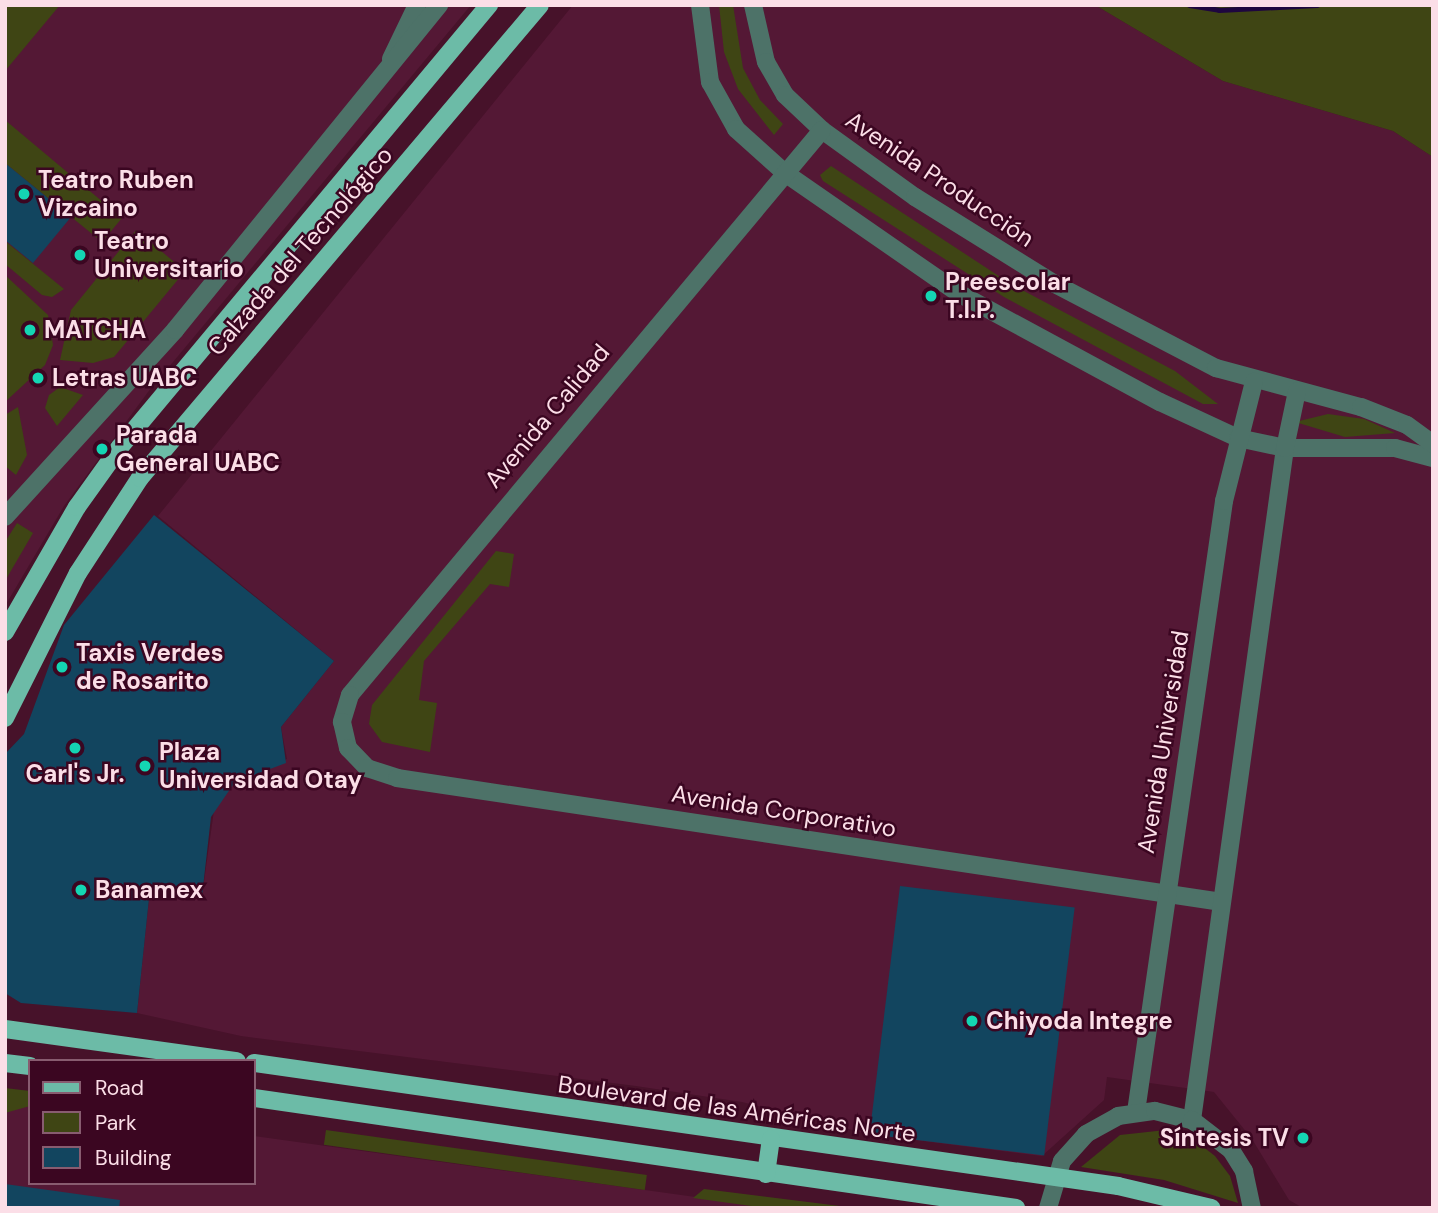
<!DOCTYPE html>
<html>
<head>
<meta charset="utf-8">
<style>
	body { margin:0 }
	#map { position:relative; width:1438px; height:1213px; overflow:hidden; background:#47122a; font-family:"DM Sans",sans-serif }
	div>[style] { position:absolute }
	.built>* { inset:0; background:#541835 }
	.green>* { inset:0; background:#3f4514; transform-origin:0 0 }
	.stream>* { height:5px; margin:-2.5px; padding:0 2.5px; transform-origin:2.5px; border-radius:2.5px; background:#1e063f }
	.building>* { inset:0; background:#12455f; transform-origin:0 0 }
	.minor>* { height:18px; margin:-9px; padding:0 9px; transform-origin:9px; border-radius:9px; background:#4d7268 }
	.major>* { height:18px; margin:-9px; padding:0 9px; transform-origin:9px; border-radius:9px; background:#6cbba7 }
	.dots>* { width:19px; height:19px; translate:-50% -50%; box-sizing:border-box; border:4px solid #3b0621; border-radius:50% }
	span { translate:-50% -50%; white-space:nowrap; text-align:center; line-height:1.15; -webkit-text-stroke:5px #3b0621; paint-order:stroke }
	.street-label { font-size:24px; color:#fbdee7 }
	.poi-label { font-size:24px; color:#fbdee7; font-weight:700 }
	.left { translate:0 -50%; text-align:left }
	.right { translate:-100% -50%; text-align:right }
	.frame { position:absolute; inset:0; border:7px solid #fbdee7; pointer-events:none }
	.legend { position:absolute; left:28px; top:1059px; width:228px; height:126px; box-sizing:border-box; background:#3b0621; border:2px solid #885c70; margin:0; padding:9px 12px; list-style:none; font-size:21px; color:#fbdee7 }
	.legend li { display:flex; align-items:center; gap:14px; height:35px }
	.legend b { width:35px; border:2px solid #885c70 }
</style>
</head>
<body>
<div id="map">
	<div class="built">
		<div style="clip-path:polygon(5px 5px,471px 5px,148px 392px,64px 506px,5px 606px)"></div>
		<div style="clip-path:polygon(573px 5px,1095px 5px,1223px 81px,1393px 131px,1433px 157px,1433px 1208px,1303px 1208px,1289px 1200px,1252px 1139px,1214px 1092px,1107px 1077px,1104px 1100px,1042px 1156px,868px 1134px,742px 1102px,636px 1086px,241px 1036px,137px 1013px,150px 889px,202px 896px,215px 803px,235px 782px,287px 759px,281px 727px,334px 661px,158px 516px)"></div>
		<div style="clip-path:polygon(17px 1106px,30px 1106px,30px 1183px,254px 1183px,254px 1136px,775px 1208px,5px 1208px,5px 1113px)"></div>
	</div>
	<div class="green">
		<div style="clip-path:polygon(5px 5px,60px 5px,5px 71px)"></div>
		<div style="clip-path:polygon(719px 5px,733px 5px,743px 68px,760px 100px,783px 124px,774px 135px,738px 89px,724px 52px)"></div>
		<div style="clip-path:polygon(1095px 5px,1433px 5px,1433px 157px,1393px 131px,1223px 81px)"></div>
		<div style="clip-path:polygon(5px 120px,122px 218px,102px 242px,5px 163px)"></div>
		<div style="clip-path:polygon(831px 166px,1011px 284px,1175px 371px,1218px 404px,1203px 404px,1004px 297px,823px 181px,820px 175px)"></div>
		<div style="clip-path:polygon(136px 230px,185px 271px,114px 357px,93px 363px,60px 360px,71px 310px)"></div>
		<div style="clip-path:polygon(5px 241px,64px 289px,52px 297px,42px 295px,5px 264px)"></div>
		<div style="clip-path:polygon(5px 275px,48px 315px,53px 345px,45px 365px,5px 402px)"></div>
		<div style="clip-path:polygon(60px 387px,83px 395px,57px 426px,45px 408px,49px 395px)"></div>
		<div style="clip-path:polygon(18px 407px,27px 455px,16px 475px,5px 466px,5px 415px)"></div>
		<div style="clip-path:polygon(1328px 414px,1364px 419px,1395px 433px,1345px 437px,1295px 422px)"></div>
		<div style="clip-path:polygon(17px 523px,33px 533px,5px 581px,5px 542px)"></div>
		<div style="clip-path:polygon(496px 551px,514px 554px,509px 587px,490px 584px,424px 661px,419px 700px,437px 703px,430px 752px,382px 742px,369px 724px,372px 705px)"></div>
		<div style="clip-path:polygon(5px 1088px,30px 1091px,30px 1106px,5px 1113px)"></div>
		<div style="left:326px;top:1130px;width:324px;height:15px;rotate:8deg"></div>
		<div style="clip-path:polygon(1166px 1130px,1193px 1139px,1215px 1156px,1230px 1176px,1238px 1203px,1164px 1180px,1081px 1167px,1120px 1135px)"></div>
		<div style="clip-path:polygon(704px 1189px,856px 1208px,766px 1208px,693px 1198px)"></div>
	</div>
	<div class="stream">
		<div style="left:1189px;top:5px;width:30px;rotate:9deg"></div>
		<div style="left:1219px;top:10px;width:98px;rotate:-2.9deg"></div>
	</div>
	<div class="building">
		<div style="clip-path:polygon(5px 163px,71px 217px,33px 263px,5px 240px)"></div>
		<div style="clip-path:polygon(154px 515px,334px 661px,281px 727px,286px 763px,235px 782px,211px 817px,202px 896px,150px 889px,137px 1013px,21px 1003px,5px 993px,5px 754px,24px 734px,64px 625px)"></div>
		<div style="left:900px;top:886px;width:176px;height:250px;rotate:7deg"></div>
		<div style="clip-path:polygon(5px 1184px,120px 1200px,119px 1208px,5px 1208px)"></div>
	</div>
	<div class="minor">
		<div style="left:700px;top:5px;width:78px;rotate:82.6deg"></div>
		<div style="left:710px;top:82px;width:54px;rotate:61deg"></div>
		<div style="left:736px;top:129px;width:66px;rotate:41.9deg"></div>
		<div style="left:785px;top:173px;width:213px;rotate:34.7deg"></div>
		<div style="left:960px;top:294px;width:227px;rotate:28.4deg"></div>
		<div style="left:1160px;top:402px;width:86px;rotate:24.8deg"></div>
		<div style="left:1238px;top:438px;width:48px;rotate:12deg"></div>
		<div style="left:1285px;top:448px;width:110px"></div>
		<div style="left:1395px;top:448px;width:39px;rotate:15deg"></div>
		<div style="left:753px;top:5px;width:58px;rotate:77.2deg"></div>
		<div style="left:766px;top:62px;width:38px;rotate:60deg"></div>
		<div style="left:785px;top:95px;width:51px;rotate:43.4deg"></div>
		<div style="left:822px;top:130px;width:115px;rotate:35.8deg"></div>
		<div style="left:915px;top:197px;width:165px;rotate:31.9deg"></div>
		<div style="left:1055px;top:284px;width:182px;rotate:27.6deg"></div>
		<div style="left:1216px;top:368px;width:150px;rotate:15.1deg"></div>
		<div style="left:1361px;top:407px;width:49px;rotate:21.4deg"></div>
		<div style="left:1407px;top:425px;width:32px;rotate:36deg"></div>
		<div style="left:391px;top:59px;width:60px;rotate:-64.3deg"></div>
		<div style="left:822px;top:130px;width:736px;rotate:129.88deg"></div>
		<div style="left:350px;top:695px;width:28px;rotate:107deg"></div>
		<div style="left:342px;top:722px;width:27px;rotate:77deg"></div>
		<div style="left:348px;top:748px;width:28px;rotate:46deg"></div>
		<div style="left:367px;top:768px;width:32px;rotate:18deg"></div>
		<div style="left:397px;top:778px;width:834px;rotate:8.55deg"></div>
		<div style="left:5px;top:517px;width:253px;rotate:-47.7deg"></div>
		<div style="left:175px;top:330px;width:419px;rotate:-50.9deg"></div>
		<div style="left:1136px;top:1112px;width:617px;rotate:-81.8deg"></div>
		<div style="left:1224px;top:501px;width:123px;rotate:-75.9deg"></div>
		<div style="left:1192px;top:1120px;width:678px;rotate:-82.12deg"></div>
		<div style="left:1285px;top:448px;width:58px;rotate:-78.1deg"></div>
		<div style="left:1048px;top:1208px;width:49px;rotate:-73.4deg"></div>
		<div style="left:1062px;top:1161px;width:36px;rotate:-48deg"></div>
		<div style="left:1086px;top:1134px;width:37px;rotate:-29deg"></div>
		<div style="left:1118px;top:1116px;width:37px;rotate:-8deg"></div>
		<div style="left:1155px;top:1111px;width:38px;rotate:14deg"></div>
		<div style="left:1192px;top:1120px;width:49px;rotate:37.6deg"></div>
		<div style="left:1231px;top:1150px;width:25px;rotate:58deg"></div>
		<div style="left:1244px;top:1171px;width:38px;rotate:78deg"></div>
	</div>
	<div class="major">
		<div style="left:5px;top:632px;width:144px;rotate:-60.1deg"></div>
		<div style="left:77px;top:507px;width:74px;rotate:-54.4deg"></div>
		<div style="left:120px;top:447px;width:576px;rotate:-50.14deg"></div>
		<div style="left:5px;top:718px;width:162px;rotate:-63.3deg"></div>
		<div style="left:78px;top:573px;width:113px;rotate:-56.9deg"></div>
		<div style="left:140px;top:478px;width:619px;rotate:-49.78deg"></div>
		<div style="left:5px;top:1029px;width:234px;rotate:7.9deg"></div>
		<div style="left:5px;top:1063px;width:25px;rotate:7deg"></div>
		<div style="left:254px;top:1063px;width:873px;rotate:8.1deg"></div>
		<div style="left:1118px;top:1186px;width:96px;rotate:13.3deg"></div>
		<div style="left:254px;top:1098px;width:770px;rotate:8.21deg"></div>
		<div style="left:766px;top:1174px;width:35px;rotate:-82deg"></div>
	</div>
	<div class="dots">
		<div style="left:24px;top:194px;background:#14d5b3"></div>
		<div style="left:80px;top:255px;background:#14d5b3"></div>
		<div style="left:931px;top:296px;background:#14d5b3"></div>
		<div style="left:30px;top:330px;background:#14d5b3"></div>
		<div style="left:38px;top:378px;background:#14d5b3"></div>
		<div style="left:102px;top:449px;background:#14d5b3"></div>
		<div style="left:62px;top:667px;background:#14d5b3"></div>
		<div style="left:75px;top:748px;background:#14d5b3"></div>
		<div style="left:145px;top:766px;background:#14d5b3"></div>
		<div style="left:81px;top:890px;background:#14d5b3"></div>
		<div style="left:972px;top:1021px;background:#14d5b3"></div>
		<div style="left:1303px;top:1138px;background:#14d5b3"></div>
	</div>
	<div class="street-label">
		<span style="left:940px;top:179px;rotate:34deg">Avenida Producción</span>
		<span style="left:300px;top:251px;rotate:-49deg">Calzada del Tecnológico</span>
		<span style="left:547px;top:416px;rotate:-50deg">Avenida Calidad</span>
		<span style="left:1163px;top:742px;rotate:-81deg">Avenida Universidad</span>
		<span style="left:784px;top:811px;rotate:9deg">Avenida Corporativo</span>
		<span style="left:737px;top:1109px;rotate:8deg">Boulevard de las Américas Norte</span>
	</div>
	<div class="poi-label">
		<span class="left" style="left:38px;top:194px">Teatro Ruben<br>Vizcaino</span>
		<span class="left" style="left:94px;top:255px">Teatro<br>Universitario</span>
		<span class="left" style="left:945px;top:296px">Preescolar<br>T.I.P.</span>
		<span class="left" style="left:44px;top:330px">MATCHA</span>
		<span class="left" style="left:52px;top:378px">Letras UABC</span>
		<span class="left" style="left:116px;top:449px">Parada<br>General UABC</span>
		<span class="left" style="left:76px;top:667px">Taxis Verdes<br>de Rosarito</span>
		<span class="left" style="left:159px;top:766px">Plaza<br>Universidad Otay</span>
		<span style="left:75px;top:774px">Carl's Jr.</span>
		<span class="left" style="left:95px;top:890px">Banamex</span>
		<span class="left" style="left:986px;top:1021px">Chiyoda Integre</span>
		<span class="right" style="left:1289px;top:1138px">Síntesis TV</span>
	</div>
	<div class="frame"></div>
	<ul class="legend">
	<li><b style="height:9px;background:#6cbba7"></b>Road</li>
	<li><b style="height:19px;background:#3f4514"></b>Park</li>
	<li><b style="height:19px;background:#12455f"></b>Building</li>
	</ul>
</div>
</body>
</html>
